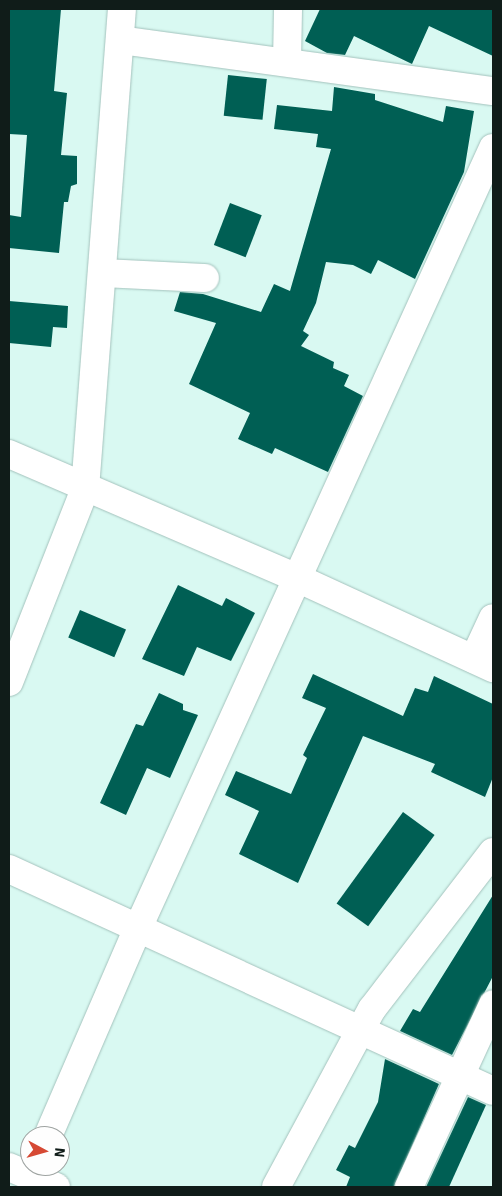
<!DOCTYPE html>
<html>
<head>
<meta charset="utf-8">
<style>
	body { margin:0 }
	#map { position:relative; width:502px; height:1196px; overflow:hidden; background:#d9f9f2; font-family:Signika,sans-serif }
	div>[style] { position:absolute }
	.building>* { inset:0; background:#005f54; transform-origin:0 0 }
	.roads { filter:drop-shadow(0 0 1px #a3c2bc) drop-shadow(0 0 1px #a3c2bc) }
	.minor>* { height:28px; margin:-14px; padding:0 14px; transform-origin:14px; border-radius:14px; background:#fff }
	span { translate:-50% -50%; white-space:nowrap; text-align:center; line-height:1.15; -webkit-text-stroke:5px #fefefe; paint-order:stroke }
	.frame { position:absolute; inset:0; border:10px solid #101c19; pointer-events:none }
	.north { position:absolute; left:20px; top:1126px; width:50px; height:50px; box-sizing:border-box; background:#fefefe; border:1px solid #9fa4a2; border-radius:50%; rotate:96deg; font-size:14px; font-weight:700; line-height:20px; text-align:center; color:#101c19 }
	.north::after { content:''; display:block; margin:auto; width:18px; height:22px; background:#d64934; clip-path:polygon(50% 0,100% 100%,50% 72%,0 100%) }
</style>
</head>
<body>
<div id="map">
	<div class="building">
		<div style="clip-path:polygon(9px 9px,61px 9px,54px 91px,67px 93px,61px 155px,77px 156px,77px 184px,71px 186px,68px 202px,64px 202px,59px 253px,9px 248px,9px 215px,21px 217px,27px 135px,9px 134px)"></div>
		<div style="clip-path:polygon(320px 9px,493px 9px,493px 56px,429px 26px,412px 64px,354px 36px,345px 55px,327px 53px,305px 41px)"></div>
		<div style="left:228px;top:75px;width:39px;height:41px;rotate:6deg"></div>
		<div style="clip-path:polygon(334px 87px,375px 94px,375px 100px,443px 122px,446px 106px,474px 111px,464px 172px,415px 279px,378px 260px,371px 274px,353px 265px,326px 262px,316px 303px,303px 331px,309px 335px,301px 346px,334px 362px,333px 368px,349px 375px,344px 386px,363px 396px,328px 472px,275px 448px,272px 454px,238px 439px,250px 413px,189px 384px,216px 323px,174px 311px,180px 292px,203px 294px,261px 312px,274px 284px,290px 291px,331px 149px,316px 147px,318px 134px,274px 129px,277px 105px,332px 111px)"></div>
		<div style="left:230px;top:203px;width:34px;height:45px;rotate:21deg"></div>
		<div style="clip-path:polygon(9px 301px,68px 306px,67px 328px,53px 327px,51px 347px,9px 343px)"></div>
		<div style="clip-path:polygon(178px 585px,222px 606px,226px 598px,255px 613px,231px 661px,197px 647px,184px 676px,142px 659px)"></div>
		<div style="left:80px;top:610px;width:50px;height:30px;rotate:23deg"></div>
		<div style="clip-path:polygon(313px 674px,403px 716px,415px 688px,428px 692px,434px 676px,493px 704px,493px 777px,485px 797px,431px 772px,435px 764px,363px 736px,298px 883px,239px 854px,259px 811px,225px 795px,236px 771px,291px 794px,307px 758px,303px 755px,326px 708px,302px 698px)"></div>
		<div style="clip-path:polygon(159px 693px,183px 704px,183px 710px,198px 715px,170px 778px,147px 768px,126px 815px,100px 803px,136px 724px,143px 726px)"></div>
		<div style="left:403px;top:812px;width:39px;height:113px;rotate:36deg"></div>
		<div style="clip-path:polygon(493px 895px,493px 976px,452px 1055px,400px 1031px,413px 1009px,420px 1012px)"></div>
		<div style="clip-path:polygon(385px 1059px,439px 1084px,394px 1187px,346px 1187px,350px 1177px,336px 1170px,349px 1145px,355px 1148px,378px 1102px)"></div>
		<div style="clip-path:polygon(468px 1097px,486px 1105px,449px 1187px,426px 1187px)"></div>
	</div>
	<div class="roads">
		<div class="minor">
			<div style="left:120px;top:40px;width:376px;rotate:7.8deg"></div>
			<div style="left:287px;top:62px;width:53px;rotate:-88.9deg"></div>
			<div style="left:102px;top:273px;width:103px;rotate:2.8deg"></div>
			<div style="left:9px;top:454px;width:314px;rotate:23.3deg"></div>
			<div style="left:297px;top:578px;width:216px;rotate:24.7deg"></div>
			<div style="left:474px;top:659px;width:45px;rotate:-65.1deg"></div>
			<div style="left:9px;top:682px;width:207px;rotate:-68.5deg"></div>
			<div style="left:85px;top:489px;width:481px;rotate:-85.6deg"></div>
			<div style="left:9px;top:869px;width:532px;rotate:24.64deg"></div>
			<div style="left:48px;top:1136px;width:227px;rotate:-66.6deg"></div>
			<div style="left:138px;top:928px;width:857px;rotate:-65.53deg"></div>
			<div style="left:9px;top:1167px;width:51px;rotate:23.1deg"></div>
			<div style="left:276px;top:1187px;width:202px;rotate:-61.7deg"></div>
			<div style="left:372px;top:1009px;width:198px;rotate:-52.4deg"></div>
			<div style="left:409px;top:1187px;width:201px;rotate:-65.3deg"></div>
		</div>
	</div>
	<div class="frame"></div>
	<div class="north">N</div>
</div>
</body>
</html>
